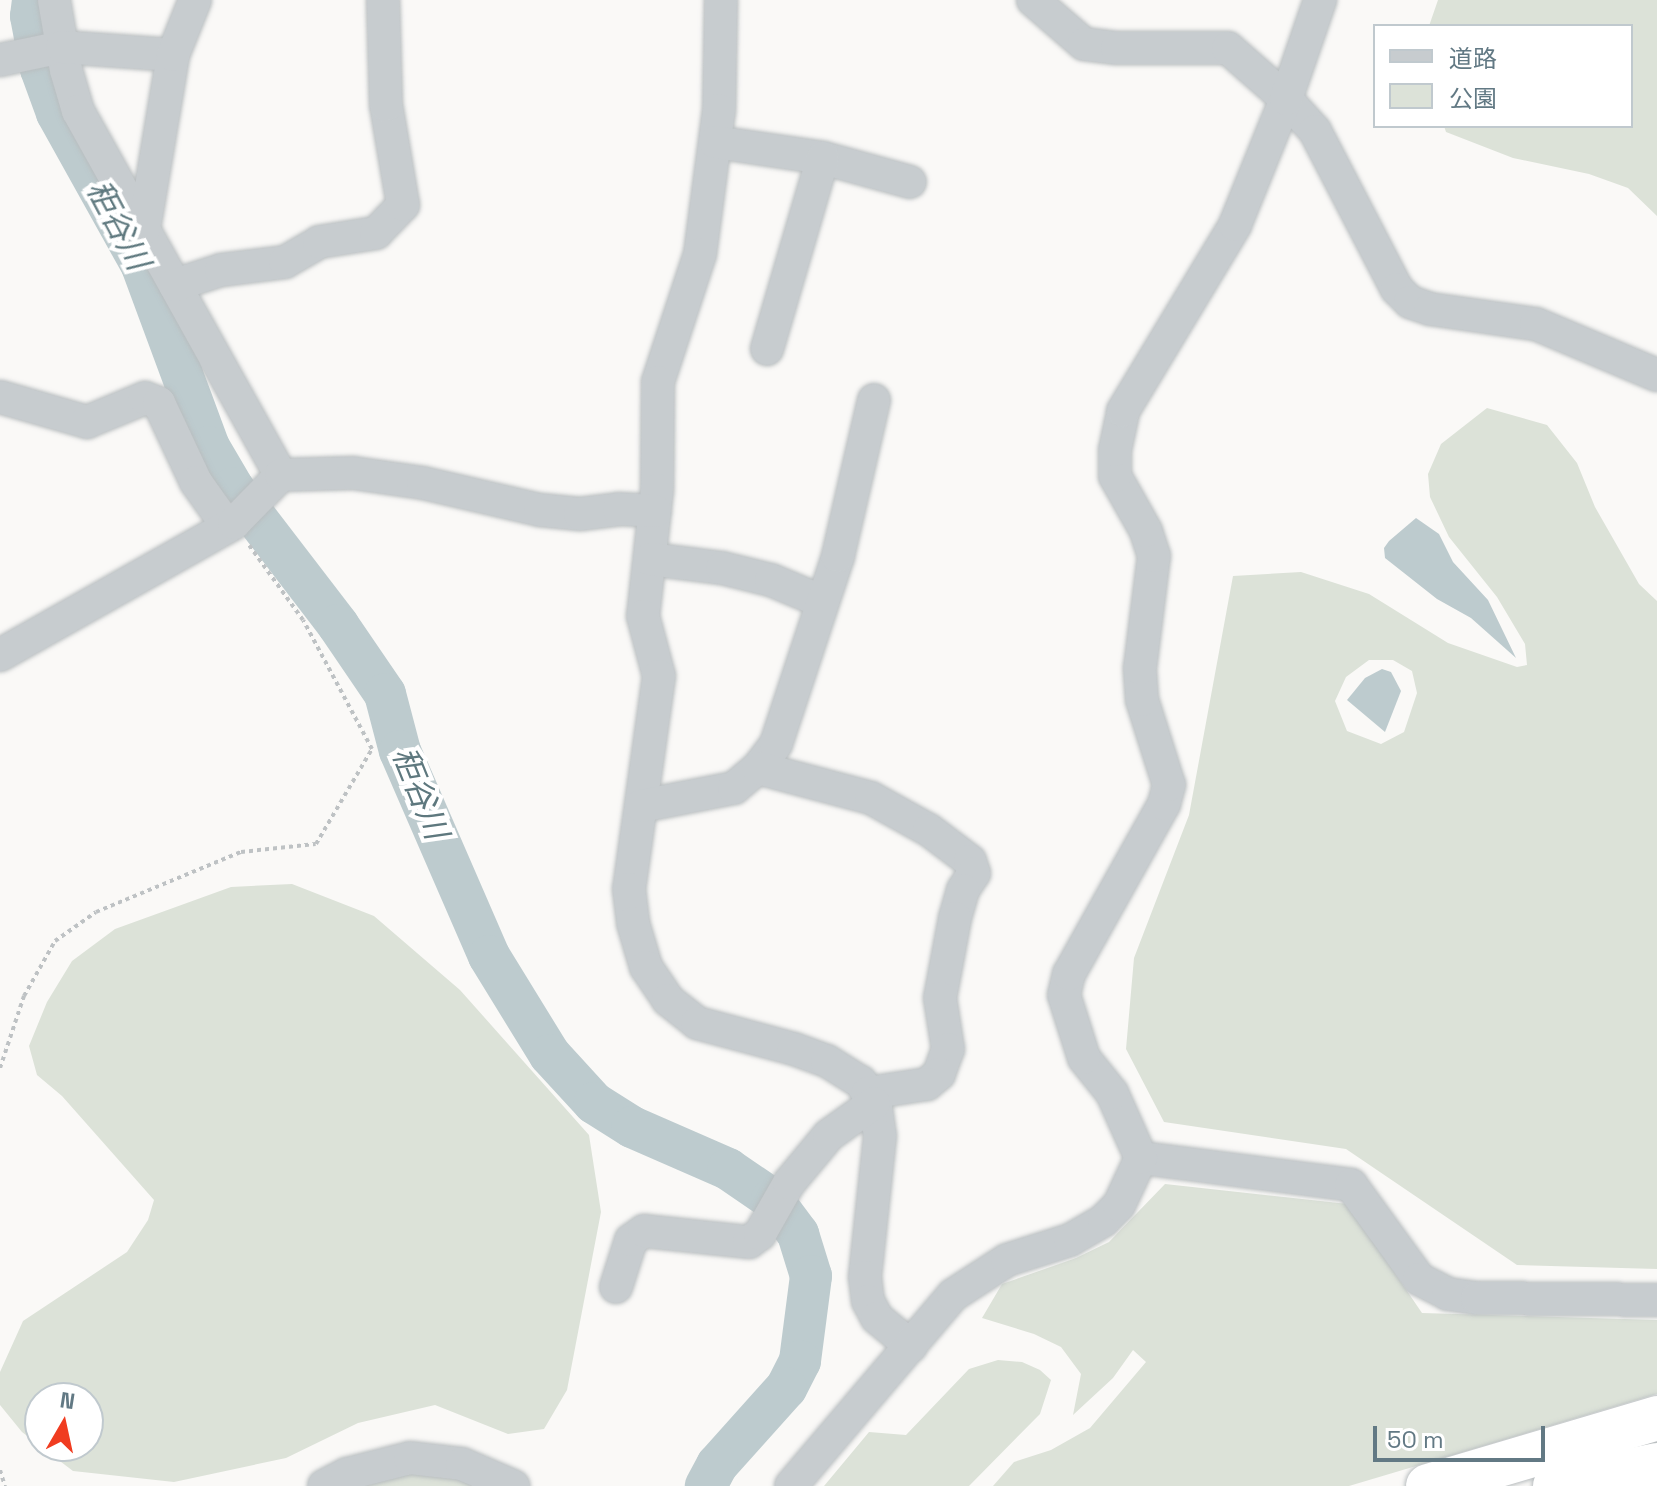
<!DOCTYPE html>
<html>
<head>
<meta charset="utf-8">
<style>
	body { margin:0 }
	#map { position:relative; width:1657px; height:1486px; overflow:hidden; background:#faf9f7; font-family:"Space Grotesk","Noto Sans JP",sans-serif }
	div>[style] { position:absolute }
	.green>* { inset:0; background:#dce2d8 }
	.water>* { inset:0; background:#bdcbce }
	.river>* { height:42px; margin:-21px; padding:0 21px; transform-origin:21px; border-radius:21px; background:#bdcbce }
	.path>* { height:4px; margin-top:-2px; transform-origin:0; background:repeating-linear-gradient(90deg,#bec2c4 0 4px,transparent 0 8px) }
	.roads { filter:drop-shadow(0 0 2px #b9bec0) drop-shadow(0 0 2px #b9bec0) }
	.minor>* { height:32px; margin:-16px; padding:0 16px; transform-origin:16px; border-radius:16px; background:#c7cccf }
	.highway>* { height:44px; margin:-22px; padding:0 22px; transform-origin:22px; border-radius:22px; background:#fff }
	span { translate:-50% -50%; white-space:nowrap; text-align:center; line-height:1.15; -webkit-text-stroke:8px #fff; paint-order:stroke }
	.water-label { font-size:32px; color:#5e787e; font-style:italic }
	.legend { position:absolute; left:1373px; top:24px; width:260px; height:104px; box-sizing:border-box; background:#fff; border:2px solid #c0c9ce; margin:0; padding:10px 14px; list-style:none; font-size:24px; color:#627984 }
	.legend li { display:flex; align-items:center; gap:16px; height:40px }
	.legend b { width:40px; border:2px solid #c0c9ce }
	.north { position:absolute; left:24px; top:1382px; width:80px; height:80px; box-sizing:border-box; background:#fff; border:2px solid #c0c9ce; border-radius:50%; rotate:9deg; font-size:22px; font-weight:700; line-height:32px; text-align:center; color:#627984 }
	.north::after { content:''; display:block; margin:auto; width:28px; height:36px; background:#f03c20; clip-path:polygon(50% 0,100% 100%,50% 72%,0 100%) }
	.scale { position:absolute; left:1373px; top:1426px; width:172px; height:36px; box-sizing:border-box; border:4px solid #627984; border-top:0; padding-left:10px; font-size:24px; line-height:28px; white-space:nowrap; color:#627984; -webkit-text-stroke:6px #fff; paint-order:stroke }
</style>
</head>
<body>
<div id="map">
	<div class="green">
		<div style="clip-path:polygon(1438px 0,1657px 0,1657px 216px,1628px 188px,1589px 174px,1513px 158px,1446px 132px,1444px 126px,1631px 126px,1631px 26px,1429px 26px)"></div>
		<div style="clip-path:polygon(evenodd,1487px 408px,1547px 425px,1577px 463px,1595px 507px,1639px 584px,1657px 601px,1657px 1269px,1517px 1265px,1346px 1149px,1164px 1122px,1126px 1049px,1134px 958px,1189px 815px,1233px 576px,1301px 572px,1369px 594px,1448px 643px,1517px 667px,1527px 665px,1525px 644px,1497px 597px,1449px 537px,1430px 497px,1428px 474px,1441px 444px,1487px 408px,1369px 660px,1393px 660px,1412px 671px,1417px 693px,1404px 732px,1381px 744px,1347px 731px,1335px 701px,1346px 677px,1369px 660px)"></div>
		<div style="clip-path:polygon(292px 884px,374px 916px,460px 990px,589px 1135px,601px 1212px,567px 1390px,544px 1429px,508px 1434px,435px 1405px,358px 1423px,286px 1458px,174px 1482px,73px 1471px,40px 1446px,88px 1446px,88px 1398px,40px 1398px,40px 1446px,22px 1432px,0 1405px,0 1372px,23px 1321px,127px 1252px,148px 1220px,154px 1200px,62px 1096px,37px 1075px,29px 1046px,47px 1002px,72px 961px,115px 929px,231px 887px)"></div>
		<div style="clip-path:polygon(1165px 1184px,1348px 1204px,1422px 1313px,1657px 1320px,1657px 1394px,1349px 1486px,993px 1486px,1014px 1462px,1051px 1450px,1090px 1428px,1146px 1362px,1133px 1350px,1113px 1378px,1073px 1415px,1081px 1374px,1061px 1347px,1034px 1334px,982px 1318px,1002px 1284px,1076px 1258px,1109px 1242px)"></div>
		<div style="clip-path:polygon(998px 1360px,1022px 1362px,1040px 1370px,1051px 1380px,1040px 1414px,969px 1486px,824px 1486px,869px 1432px,906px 1435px,969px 1369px)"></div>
		<div style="clip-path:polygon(408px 1470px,442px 1473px,475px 1486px,359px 1486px)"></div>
	</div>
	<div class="water">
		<div style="clip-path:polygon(1416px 518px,1439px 534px,1453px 562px,1488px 600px,1516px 658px,1471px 618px,1437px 599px,1385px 558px,1384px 548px,1389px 541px)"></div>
		<div style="clip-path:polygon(1382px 669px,1391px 672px,1401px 691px,1385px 732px,1347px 700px,1365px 678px)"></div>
	</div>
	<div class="river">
		<div style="left:33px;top:0;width:16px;rotate:97deg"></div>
		<div style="left:31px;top:16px;width:54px;rotate:79.3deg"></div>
		<div style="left:41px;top:69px;width:47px;rotate:70deg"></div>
		<div style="left:57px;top:113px;width:175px;rotate:60.9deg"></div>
		<div style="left:142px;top:266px;width:193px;rotate:69.7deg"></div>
		<div style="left:209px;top:447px;width:48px;rotate:59.7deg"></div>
		<div style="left:233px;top:488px;width:173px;rotate:52.5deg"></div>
		<div style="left:338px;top:625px;width:83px;rotate:55.7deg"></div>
		<div style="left:385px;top:694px;width:59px;rotate:75.3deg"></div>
		<div style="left:400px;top:751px;width:223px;rotate:66.5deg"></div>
		<div style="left:489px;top:956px;width:116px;rotate:58.4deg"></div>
		<div style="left:550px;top:1055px;width:65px;rotate:47.5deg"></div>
		<div style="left:594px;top:1103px;width:45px;rotate:32.3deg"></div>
		<div style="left:632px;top:1127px;width:105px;rotate:23.6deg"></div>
		<div style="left:728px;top:1169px;width:53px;rotate:34.3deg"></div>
		<div style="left:772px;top:1199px;width:44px;rotate:53.4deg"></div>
		<div style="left:798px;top:1234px;width:44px;rotate:72.8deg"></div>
		<div style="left:811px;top:1276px;width:86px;rotate:97.4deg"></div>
		<div style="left:800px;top:1361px;width:30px;rotate:117deg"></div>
		<div style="left:786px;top:1388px;width:103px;rotate:131.9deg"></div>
		<div style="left:717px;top:1465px;width:24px;rotate:118deg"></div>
	</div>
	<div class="path">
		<div style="left:0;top:1068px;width:76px;rotate:-71.6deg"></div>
		<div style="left:24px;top:996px;width:63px;rotate:-60.6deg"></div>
		<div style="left:55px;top:941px;width:50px;rotate:-35.3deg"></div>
		<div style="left:96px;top:912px;width:157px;rotate:-22.5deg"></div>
		<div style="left:241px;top:852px;width:75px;rotate:-6.1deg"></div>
		<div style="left:316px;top:844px;width:110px;rotate:-59.5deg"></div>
		<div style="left:372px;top:749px;width:146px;rotate:-118.1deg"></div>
		<div style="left:303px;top:620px;width:92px;rotate:-125.8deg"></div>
		<div style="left:0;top:1470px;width:17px;rotate:73deg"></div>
	</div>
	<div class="roads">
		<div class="minor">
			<div style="left:54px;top:0;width:71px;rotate:80.3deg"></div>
			<div style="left:66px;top:70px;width:43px;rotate:73.7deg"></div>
			<div style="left:78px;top:111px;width:417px;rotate:60.9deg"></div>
			<div style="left:721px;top:0;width:110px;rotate:91deg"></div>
			<div style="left:719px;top:110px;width:145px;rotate:97.5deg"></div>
			<div style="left:700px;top:254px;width:135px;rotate:108.2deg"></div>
			<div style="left:658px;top:382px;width:108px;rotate:90.5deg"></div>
			<div style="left:657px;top:490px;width:127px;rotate:96.3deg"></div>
			<div style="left:643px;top:616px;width:62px;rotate:75.1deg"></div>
			<div style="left:659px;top:676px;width:215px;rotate:98deg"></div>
			<div style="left:629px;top:889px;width:34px;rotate:83deg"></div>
			<div style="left:633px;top:923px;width:46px;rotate:73.5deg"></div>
			<div style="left:646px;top:967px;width:40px;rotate:56deg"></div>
			<div style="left:668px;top:1000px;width:37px;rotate:38deg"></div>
			<div style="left:697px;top:1023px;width:100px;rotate:15deg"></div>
			<div style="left:794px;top:1049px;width:35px;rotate:20deg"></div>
			<div style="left:827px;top:1061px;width:40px;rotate:32deg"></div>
			<div style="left:861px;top:1082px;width:30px;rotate:60deg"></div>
			<div style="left:876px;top:1108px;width:28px;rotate:82deg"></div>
			<div style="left:880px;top:1136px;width:142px;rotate:96.1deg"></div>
			<div style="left:865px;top:1277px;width:24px;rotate:83deg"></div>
			<div style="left:868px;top:1301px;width:19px;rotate:62deg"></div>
			<div style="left:877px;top:1318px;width:44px;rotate:39.5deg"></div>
			<div style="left:1033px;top:0;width:67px;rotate:40.8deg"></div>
			<div style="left:1084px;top:44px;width:33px;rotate:7deg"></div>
			<div style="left:1117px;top:48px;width:111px"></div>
			<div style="left:1228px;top:48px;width:77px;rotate:41.3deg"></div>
			<div style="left:1286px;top:99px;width:43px;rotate:47.8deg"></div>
			<div style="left:1315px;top:131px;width:178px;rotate:62.6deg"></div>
			<div style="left:1397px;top:289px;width:18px;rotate:45deg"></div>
			<div style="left:1410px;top:302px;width:21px;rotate:19deg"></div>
			<div style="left:1430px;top:309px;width:107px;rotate:8.1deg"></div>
			<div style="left:1536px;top:324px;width:131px;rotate:22.9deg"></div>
			<div style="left:0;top:60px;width:63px;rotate:-11.8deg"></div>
			<div style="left:62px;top:47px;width:111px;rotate:4.1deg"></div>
			<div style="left:715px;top:142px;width:109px;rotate:8.4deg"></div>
			<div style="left:823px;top:158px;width:90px;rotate:15.4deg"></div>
			<div style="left:144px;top:229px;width:176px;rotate:-80.5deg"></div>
			<div style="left:173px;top:55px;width:59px;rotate:-68.2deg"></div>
			<div style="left:175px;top:285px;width:48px;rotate:-18.1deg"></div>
			<div style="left:221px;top:270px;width:64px;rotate:-7.1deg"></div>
			<div style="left:285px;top:262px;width:39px;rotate:-30deg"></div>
			<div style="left:319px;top:242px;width:58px;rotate:-9deg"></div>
			<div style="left:376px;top:233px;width:39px;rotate:-46deg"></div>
			<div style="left:403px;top:205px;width:101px;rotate:-99.6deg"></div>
			<div style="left:386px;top:105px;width:105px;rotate:-91.6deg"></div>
			<div style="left:767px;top:349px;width:199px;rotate:-73.7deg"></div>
			<div style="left:0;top:397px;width:91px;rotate:16deg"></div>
			<div style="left:87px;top:422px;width:63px;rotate:-22.5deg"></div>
			<div style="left:145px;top:398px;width:15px;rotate:20deg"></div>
			<div style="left:159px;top:403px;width:87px;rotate:64.9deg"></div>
			<div style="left:196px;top:482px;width:55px;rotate:54.6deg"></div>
			<div style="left:650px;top:559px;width:73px;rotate:7.1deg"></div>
			<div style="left:722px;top:568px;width:50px;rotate:13.8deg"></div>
			<div style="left:771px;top:580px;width:56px;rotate:22.9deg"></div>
			<div style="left:0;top:655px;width:269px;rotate:-29.4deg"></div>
			<div style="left:234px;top:523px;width:67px;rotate:-45.6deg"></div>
			<div style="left:281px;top:475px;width:72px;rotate:-1.6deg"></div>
			<div style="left:353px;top:473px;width:71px;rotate:8.1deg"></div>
			<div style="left:423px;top:483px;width:120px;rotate:13deg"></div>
			<div style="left:540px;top:510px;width:40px;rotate:5.7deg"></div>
			<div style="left:580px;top:514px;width:39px;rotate:-7deg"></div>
			<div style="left:619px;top:509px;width:36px;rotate:3deg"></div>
			<div style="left:758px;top:768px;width:30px;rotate:-53deg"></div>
			<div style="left:776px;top:744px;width:198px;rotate:-71.7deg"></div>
			<div style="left:838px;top:556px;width:160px;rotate:-77deg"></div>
			<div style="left:641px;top:806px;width:95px;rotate:-11deg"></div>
			<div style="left:734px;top:788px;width:31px;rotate:-40deg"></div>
			<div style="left:758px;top:768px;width:117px;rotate:14.9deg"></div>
			<div style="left:871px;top:798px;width:66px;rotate:28.9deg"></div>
			<div style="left:929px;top:830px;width:51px;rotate:37.1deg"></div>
			<div style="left:970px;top:861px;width:13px;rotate:72deg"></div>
			<div style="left:974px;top:873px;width:20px;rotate:123deg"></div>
			<div style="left:963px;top:890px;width:29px;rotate:106deg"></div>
			<div style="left:955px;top:918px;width:81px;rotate:100.6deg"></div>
			<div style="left:940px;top:998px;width:52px;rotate:81.1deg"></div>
			<div style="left:948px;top:1049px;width:27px;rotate:110deg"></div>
			<div style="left:939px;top:1074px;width:16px;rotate:140deg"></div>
			<div style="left:927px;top:1084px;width:60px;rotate:171.3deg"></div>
			<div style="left:1141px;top:1158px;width:212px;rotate:7.3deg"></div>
			<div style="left:1351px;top:1185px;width:116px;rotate:54.1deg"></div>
			<div style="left:1419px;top:1279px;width:33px;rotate:27deg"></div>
			<div style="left:1448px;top:1294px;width:29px;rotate:8deg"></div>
			<div style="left:1477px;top:1298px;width:180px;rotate:0.6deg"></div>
			<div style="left:616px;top:1287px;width:49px;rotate:-72.3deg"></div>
			<div style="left:631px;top:1240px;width:16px;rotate:-35deg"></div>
			<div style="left:644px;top:1231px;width:106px;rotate:6deg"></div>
			<div style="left:749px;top:1242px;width:14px;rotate:-36deg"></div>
			<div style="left:760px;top:1234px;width:59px;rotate:-60.4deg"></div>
			<div style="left:789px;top:1183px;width:62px;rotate:-50.2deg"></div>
			<div style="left:829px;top:1135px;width:55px;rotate:-35.4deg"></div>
			<div style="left:324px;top:1486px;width:26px;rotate:-28deg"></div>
			<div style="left:347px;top:1474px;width:65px;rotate:-14.3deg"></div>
			<div style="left:410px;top:1458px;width:52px;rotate:6.6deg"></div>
			<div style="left:462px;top:1464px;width:56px;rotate:23.3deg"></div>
			<div style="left:791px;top:1486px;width:250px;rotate:-49.7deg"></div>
			<div style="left:953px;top:1295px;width:64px;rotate:-32.9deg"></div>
			<div style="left:1007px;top:1260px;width:66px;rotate:-17.6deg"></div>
			<div style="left:1070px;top:1240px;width:39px;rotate:-30deg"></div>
			<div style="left:1104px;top:1220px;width:21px;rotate:-45deg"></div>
			<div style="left:1119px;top:1205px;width:52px;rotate:-64.9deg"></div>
			<div style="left:1141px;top:1158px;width:71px;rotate:-114deg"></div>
			<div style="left:1112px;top:1093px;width:45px;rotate:-128.7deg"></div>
			<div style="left:1084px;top:1058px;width:66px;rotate:-107.6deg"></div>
			<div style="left:1064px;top:995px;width:22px;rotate:-77deg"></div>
			<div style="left:1069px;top:974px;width:195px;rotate:-60.8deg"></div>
			<div style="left:1164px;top:804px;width:20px;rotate:-75deg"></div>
			<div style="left:1169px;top:785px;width:89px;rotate:-107.6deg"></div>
			<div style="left:1142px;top:700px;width:32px;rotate:-94deg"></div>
			<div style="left:1140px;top:668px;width:113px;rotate:-82.9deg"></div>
			<div style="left:1154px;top:556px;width:26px;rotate:-108deg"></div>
			<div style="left:1146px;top:531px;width:63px;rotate:-119.4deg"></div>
			<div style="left:1115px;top:476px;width:26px;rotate:-90deg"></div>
			<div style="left:1115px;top:450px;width:40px;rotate:-78deg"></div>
			<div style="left:1123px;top:411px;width:217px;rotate:-58.9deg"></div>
			<div style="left:1235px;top:225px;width:136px;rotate:-68deg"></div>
			<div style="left:1286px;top:99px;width:105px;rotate:-71deg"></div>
		</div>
		<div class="highway">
			<div style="left:1428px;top:1486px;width:239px;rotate:-16.5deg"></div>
			<div style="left:1555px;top:1486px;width:104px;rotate:-11.6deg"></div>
		</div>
	</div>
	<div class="water-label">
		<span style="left:118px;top:225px;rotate:62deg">秬谷川</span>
		<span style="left:420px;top:793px;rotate:68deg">秬谷川</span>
	</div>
	<ul class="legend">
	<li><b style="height:10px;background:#c7cccf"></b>道路</li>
	<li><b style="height:22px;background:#dce2d8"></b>公園</li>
	</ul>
	<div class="north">N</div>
	<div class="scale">50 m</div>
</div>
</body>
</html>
